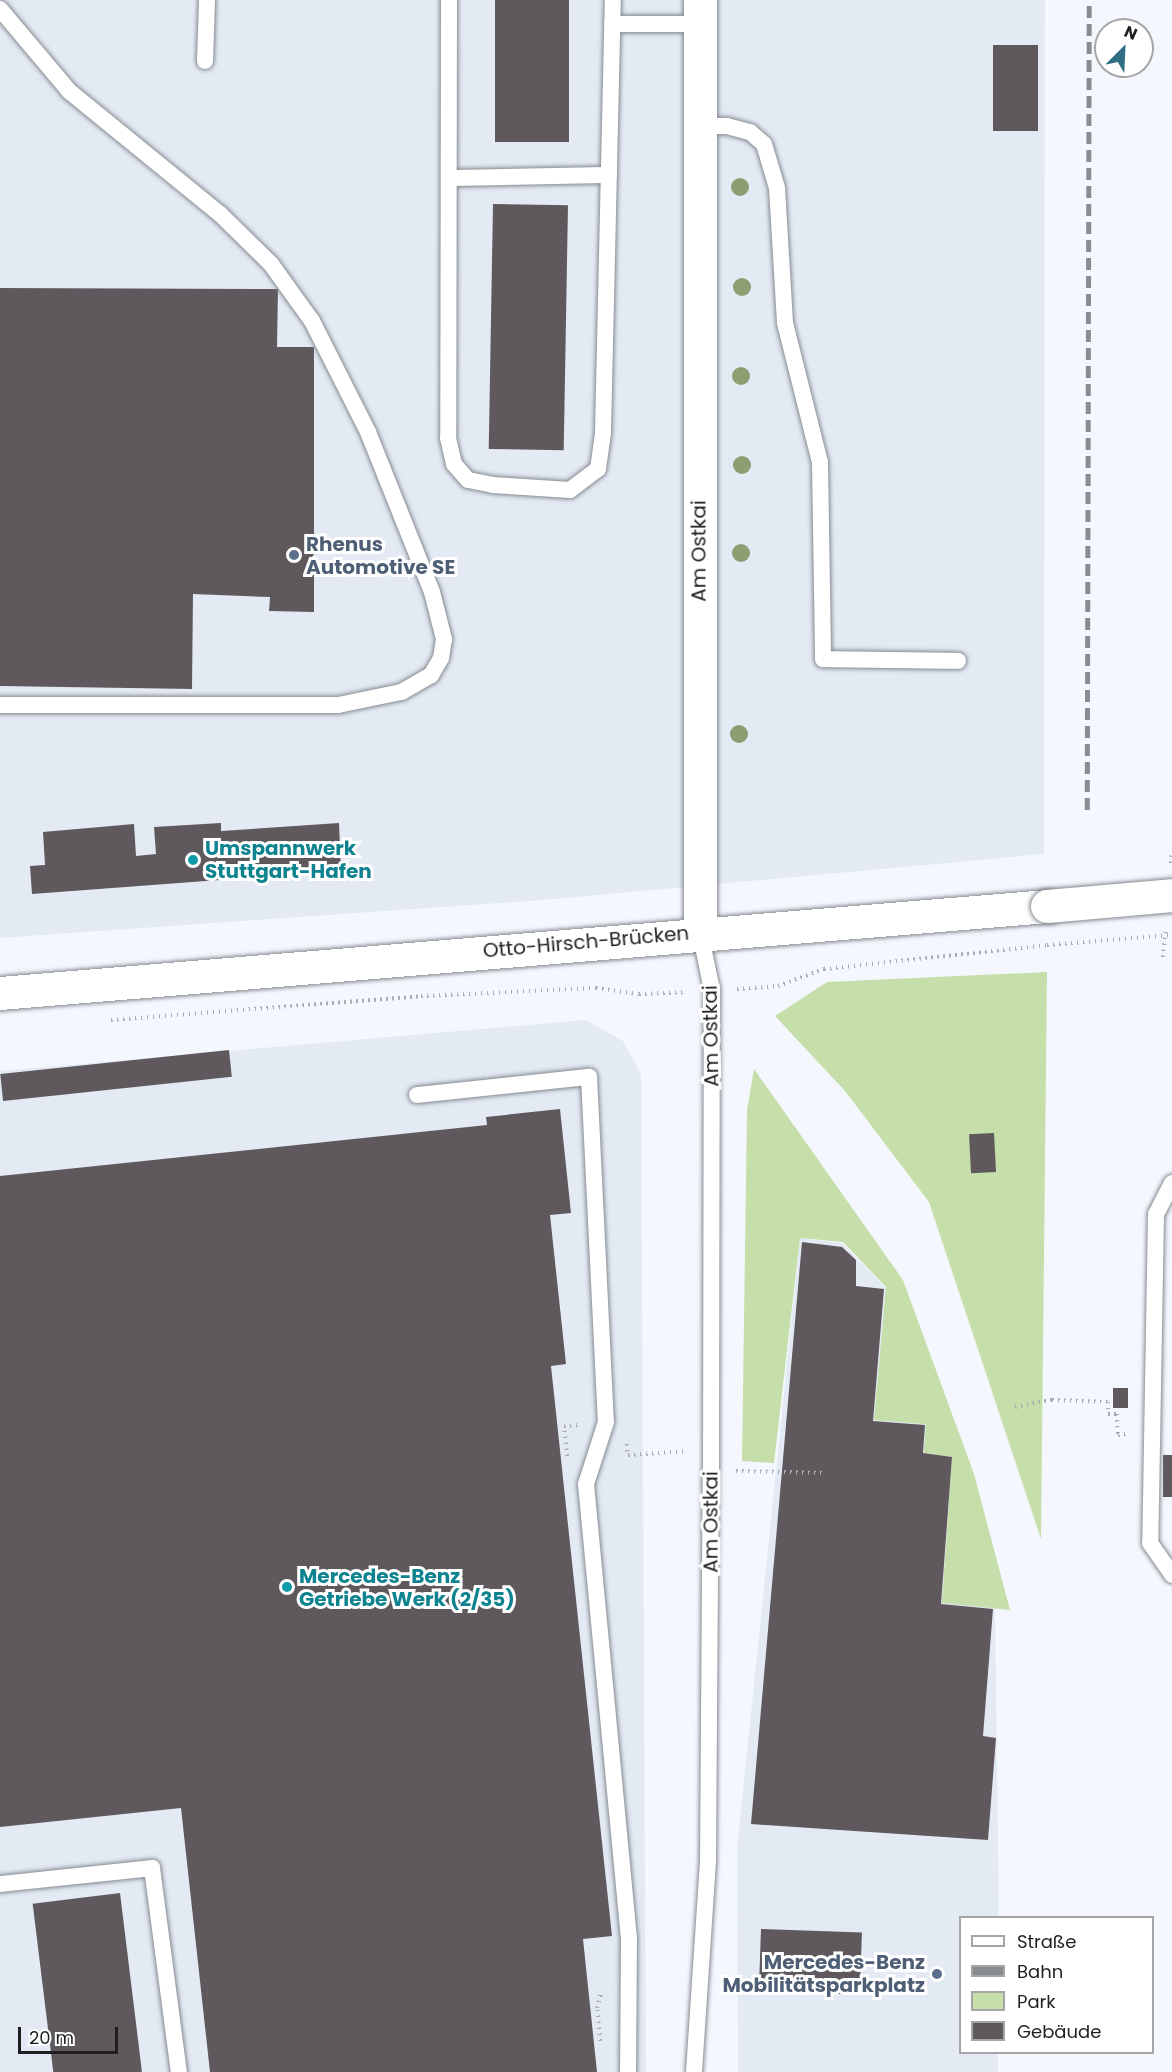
<!DOCTYPE html>
<html>
<head>
<meta charset="utf-8">
<style>
	body { margin:0 }
	#map { position:relative; width:1172px; height:2072px; overflow:hidden; background:#f4f8fe; font-family:Poppins,sans-serif }
	div>[style] { position:absolute }
	.built>* { inset:0; background:#e3eaf4 }
	.green>* { inset:0; background:#c6dea9 }
	.building>* { inset:0; background:#5f595e; transform-origin:0 0 }
	.path>* { height:4px; margin-top:-2px; transform-origin:0; background:repeating-linear-gradient(90deg,#a9acb1 0 1.5px,transparent 0 6px) }
	.roads { filter:drop-shadow(0 0 2px #868b91) drop-shadow(0 0 2px #868b91) }
	.lane>* { height:16px; margin:-8px; padding:0 8px; transform-origin:8px; border-radius:8px; background:#fff }
	.street>* { height:33px; margin:-16.5px; padding:0 16.5px; transform-origin:16.5px; border-radius:16.5px; background:#fff }
	.secondary>* { height:33px; margin:-16.5px; padding:0 16.5px; transform-origin:16.5px; border-radius:16.5px; background:#fff }
	.rail>* { height:4.5px; margin-top:-2.25px; transform-origin:0; background:repeating-linear-gradient(90deg,#898c90 0 12px,transparent 0 18px) }
	.path-bridge>* { height:4px; margin-top:-2px; transform-origin:0; background:repeating-linear-gradient(90deg,#a9acb1 0 1.5px,transparent 0 6px) }
	.bridges { filter:drop-shadow(0 0 2px #868b91) drop-shadow(0 0 2px #868b91) }
	.secondary-bridge>* { height:33px; margin:-16.5px; padding:0 16.5px; transform-origin:16.5px; border-radius:16.5px; background:#fff }
	.trees>* { width:18px; height:18px; margin:-9px; border-radius:50%; background:#8d9e72 }
	.dots>* { width:16px; height:16px; translate:-50% -50%; box-sizing:border-box; border:3px solid #fff; border-radius:50% }
	span { translate:-50% -50%; white-space:nowrap; text-align:center; line-height:1.15; -webkit-text-stroke:6px #fff; paint-order:stroke }
	.service-label { font-size:20px; color:#4e5e75; font-weight:700 }
	.left { translate:0 -50%; text-align:left }
	.right { translate:-100% -50%; text-align:right }
	.street-label { font-size:20px; color:#1d1f21 }
	.culture-label { font-size:20px; color:#0d838f; font-weight:700 }
	.legend { position:absolute; left:959px; top:1916px; width:195px; height:138px; box-sizing:border-box; background:#fff; border:2px solid #a5a5a6; margin:0; padding:8px 10px; list-style:none; font-size:18px; color:#1d1f21 }
	.legend li { display:flex; align-items:center; gap:12px; height:30px }
	.legend b { width:30px; border:2px solid #a5a5a6 }
	.north { position:absolute; left:1094px; top:18px; width:60px; height:60px; box-sizing:border-box; background:#fff; border:2px solid #a5a5a6; border-radius:50%; rotate:24deg; font-size:16px; font-weight:700; line-height:24px; text-align:center; color:#1d1f21 }
	.north::after { content:''; display:block; margin:auto; width:21px; height:27px; background:#306c83; clip-path:polygon(50% 0,100% 100%,50% 72%,0 100%) }
	.scale { position:absolute; left:18px; top:2027px; width:100px; height:27px; box-sizing:border-box; border:3px solid #1d1f21; border-top:0; padding-left:8px; font-size:18px; line-height:21px; white-space:nowrap; color:#1d1f21; -webkit-text-stroke:4px #fff; paint-order:stroke }
</style>
</head>
<body>
<div id="map">
	<div class="built">
		<div style="clip-path:polygon(0 0,1045px 0,1044px 854px,543px 900px,0 938px)"></div>
		<div style="clip-path:polygon(585px 1020px,623px 1041px,641px 1074px,646px 2072px,0 2072px,0 1071px)"></div>
		<div style="clip-path:polygon(800px 1238px,842px 1243px,885px 1287px,927px 1422px,953px 1454px,995px 1609px,999px 1917px,960px 1918px,960px 2052px,998px 2053px,998px 2072px,738px 2072px,737px 1849px)"></div>
	</div>
	<div class="green">
		<div style="clip-path:polygon(1047px 972px,1041px 1539px,929px 1202px,845px 1091px,775px 1016px,827px 982px)"></div>
		<div style="clip-path:polygon(754px 1069px,903px 1280px,974px 1474px,1010px 1610px,942px 1603px,952px 1457px,924px 1453px,926px 1424px,874px 1420px,886px 1287px,843px 1242px,800px 1238px,774px 1463px,742px 1461px,747px 1110px)"></div>
	</div>
	<div class="building">
		<div style="left:495px;top:0;width:74px;height:142px"></div>
		<div style="left:993px;top:45px;width:45px;height:86px"></div>
		<div style="left:493px;top:204px;width:75px;height:245px;rotate:1deg"></div>
		<div style="clip-path:polygon(0 288px,278px 289px,277px 347px,314px 347px,314px 612px,269px 611px,270px 597px,193px 594px,192px 689px,0 686px)"></div>
		<div style="clip-path:polygon(221px 823px,221px 831px,339px 823px,341px 871px,32px 894px,30px 866px,45px 865px,43px 832px,134px 824px,136px 856px,156px 854px,154px 827px)"></div>
		<div style="left:229px;top:1050px;width:27px;height:230px;rotate:84deg"></div>
		<div style="clip-path:polygon(560px 1109px,571px 1213px,550px 1215px,566px 1364px,551px 1366px,612px 1936px,583px 1939px,597px 2072px,210px 2072px,181px 1808px,0 1827px,0 1176px,487px 1125px,486px 1117px)"></div>
		<div style="left:994px;top:1133px;width:39px;height:25px;rotate:87deg"></div>
		<div style="clip-path:polygon(802px 1242px,842px 1247px,856px 1260px,856px 1286px,884px 1289px,873px 1421px,925px 1425px,923px 1453px,952px 1457px,941px 1604px,993px 1609px,983px 1736px,996px 1738px,988px 1840px,751px 1824px)"></div>
		<div style="left:1113px;top:1388px;width:15px;height:20px"></div>
		<div style="left:1163px;top:1455px;width:9px;height:42px"></div>
		<div style="left:120px;top:1893px;width:180px;height:88px;rotate:83deg"></div>
		<div style="left:761px;top:1929px;width:101px;height:62px;rotate:2deg"></div>
	</div>
	<div class="path">
		<div style="left:1171px;top:863px;width:9px;rotate:-84deg"></div>
		<div style="left:1163px;top:957px;width:29px;rotate:-84deg"></div>
		<div style="left:737px;top:989px;width:41px;rotate:-4.2deg"></div>
		<div style="left:778px;top:986px;width:49px;rotate:-20.3deg"></div>
		<div style="left:824px;top:969px;width:224px;rotate:-6.1deg"></div>
		<div style="left:111px;top:1020px;width:311px;rotate:-4.4deg"></div>
		<div style="left:421px;top:996px;width:175px;rotate:-2.6deg"></div>
		<div style="left:596px;top:988px;width:43px;rotate:7.9deg"></div>
		<div style="left:639px;top:994px;width:48px;rotate:-2.4deg"></div>
		<div style="left:1015px;top:1407px;width:38px;rotate:-11deg"></div>
		<div style="left:1052px;top:1400px;width:56px;rotate:2deg"></div>
		<div style="left:1108px;top:1402px;width:12px;rotate:90deg"></div>
		<div style="left:1108px;top:1414px;width:9px"></div>
		<div style="left:1117px;top:1414px;width:21px;rotate:87deg"></div>
		<div style="left:1118px;top:1435px;width:8px;rotate:-7deg"></div>
		<div style="left:627px;top:1444px;width:11px;rotate:85deg"></div>
		<div style="left:628px;top:1455px;width:59px;rotate:-3.9deg"></div>
		<div style="left:567px;top:1456px;width:30px;rotate:-96deg"></div>
		<div style="left:564px;top:1426px;width:14px;rotate:-4deg"></div>
		<div style="left:736px;top:1471px;width:88px;rotate:1.3deg"></div>
		<div style="left:600px;top:2041px;width:33px;rotate:-95deg"></div>
		<div style="left:597px;top:2008px;width:16px;rotate:-75deg"></div>
	</div>
	<div class="roads">
		<div class="lane">
			<div style="left:449px;top:0;width:438px;rotate:90.1deg"></div>
			<div style="left:448px;top:438px;width:27px;rotate:77deg"></div>
			<div style="left:454px;top:464px;width:21px;rotate:49deg"></div>
			<div style="left:468px;top:480px;width:25px;rotate:11deg"></div>
			<div style="left:493px;top:485px;width:77px;rotate:3.7deg"></div>
			<div style="left:570px;top:490px;width:35px;rotate:-37deg"></div>
			<div style="left:598px;top:469px;width:37px;rotate:-82deg"></div>
			<div style="left:603px;top:432px;width:432px;rotate:-88.7deg"></div>
			<div style="left:0;top:9px;width:107px;rotate:49.9deg"></div>
			<div style="left:69px;top:91px;width:195px;rotate:39.2deg"></div>
			<div style="left:220px;top:214px;width:71px;rotate:44.4deg"></div>
			<div style="left:271px;top:264px;width:70px;rotate:54.3deg"></div>
			<div style="left:312px;top:321px;width:124px;rotate:63.2deg"></div>
			<div style="left:368px;top:432px;width:172px;rotate:68.2deg"></div>
			<div style="left:432px;top:592px;width:49px;rotate:75.7deg"></div>
			<div style="left:444px;top:639px;width:19px;rotate:99deg"></div>
			<div style="left:441px;top:658px;width:20px;rotate:120deg"></div>
			<div style="left:431px;top:675px;width:34px;rotate:150deg"></div>
			<div style="left:401px;top:692px;width:64px;rotate:168.3deg"></div>
			<div style="left:338px;top:705px;width:338px;rotate:180deg"></div>
			<div style="left:612px;top:24px;width:87px"></div>
			<div style="left:205px;top:61px;width:61px;rotate:-88.1deg"></div>
			<div style="left:699px;top:126px;width:28px"></div>
			<div style="left:727px;top:126px;width:24px;rotate:15deg"></div>
			<div style="left:750px;top:132px;width:18px;rotate:41deg"></div>
			<div style="left:764px;top:144px;width:46px;rotate:73.5deg"></div>
			<div style="left:777px;top:188px;width:135px;rotate:86.6deg"></div>
			<div style="left:785px;top:323px;width:143px;rotate:75.9deg"></div>
			<div style="left:820px;top:462px;width:197px;rotate:89.1deg"></div>
			<div style="left:823px;top:659px;width:135px;rotate:0.8deg"></div>
			<div style="left:449px;top:178px;width:160px;rotate:-1.1deg"></div>
			<div style="left:417px;top:1095px;width:173px;rotate:-6deg"></div>
			<div style="left:589px;top:1077px;width:345px;rotate:87.2deg"></div>
			<div style="left:606px;top:1422px;width:65px;rotate:107.9deg"></div>
			<div style="left:586px;top:1484px;width:455px;rotate:84.6deg"></div>
			<div style="left:629px;top:1937px;width:135px;rotate:90.4deg"></div>
			<div style="left:1172px;top:1183px;width:35px;rotate:117deg"></div>
			<div style="left:1156px;top:1214px;width:329px;rotate:91deg"></div>
			<div style="left:1150px;top:1543px;width:39px;rotate:55deg"></div>
			<div style="left:0;top:1884px;width:153px;rotate:-6deg"></div>
			<div style="left:152px;top:1868px;width:206px;rotate:82.5deg"></div>
			<div style="left:694px;top:2072px;width:211px;rotate:-86.2deg"></div>
			<div style="left:708px;top:1861px;width:392px;rotate:-89.6deg"></div>
			<div style="left:711px;top:1469px;width:479px;rotate:-89.9deg"></div>
			<div style="left:712px;top:990px;width:59px;rotate:-101.7deg"></div>
		</div>
		<div class="street">
			<div style="left:700px;top:0;width:932px;rotate:90deg"></div>
		</div>
		<div class="secondary">
			<div style="left:0;top:993px;width:1051px;rotate:-4.75deg"></div>
		</div>
	</div>
	<div class="rail">
		<div style="left:1087px;top:810px;width:810px;rotate:-89.86deg"></div>
	</div>
	<div class="path-bridge">
		<div style="left:1047px;top:945px;width:125px;rotate:-4.6deg"></div>
	</div>
	<div class="bridges">
		<div class="secondary-bridge">
			<div style="left:1047px;top:906px;width:125px;rotate:-5deg"></div>
		</div>
	</div>
	<div class="trees">
		<div style="left:740px;top:187px"></div>
		<div style="left:742px;top:287px"></div>
		<div style="left:741px;top:376px"></div>
		<div style="left:742px;top:465px"></div>
		<div style="left:741px;top:553px"></div>
		<div style="left:739px;top:734px"></div>
	</div>
	<div class="dots">
		<div style="left:294px;top:555px;background:#5c6f8a"></div>
		<div style="left:193px;top:860px;background:#0f9aa8"></div>
		<div style="left:287px;top:1587px;background:#0f9aa8"></div>
		<div style="left:937px;top:1974px;background:#5c6f8a"></div>
	</div>
	<div class="service-label">
		<span class="left" style="left:306px;top:556px">Rhenus<br>Automotive SE</span>
		<span class="right" style="left:925px;top:1974px">Mercedes-Benz<br>Mobilitätsparkplatz</span>
	</div>
	<div class="street-label">
		<span style="left:699px;top:551px;rotate:-90deg">Am Ostkai</span>
		<span style="left:586px;top:942px;rotate:-5deg">Otto-Hirsch-Brücken</span>
		<span style="left:711px;top:1036px;rotate:-91deg">Am Ostkai</span>
		<span style="left:711px;top:1522px;rotate:-90deg">Am Ostkai</span>
	</div>
	<div class="culture-label">
		<span class="left" style="left:205px;top:860px">Umspannwerk<br>Stuttgart-Hafen</span>
		<span class="left" style="left:299px;top:1588px">Mercedes-Benz<br>Getriebe Werk (2/35)</span>
	</div>
	<ul class="legend">
	<li><b style="height:8px;background:#fff"></b>Straße</li>
	<li><b style="height:8px;background:#898c90"></b>Bahn</li>
	<li><b style="height:16px;background:#c6dea9"></b>Park</li>
	<li><b style="height:16px;background:#5f595e"></b>Gebäude</li>
	</ul>
	<div class="north">N</div>
	<div class="scale">20 m</div>
</div>
</body>
</html>
